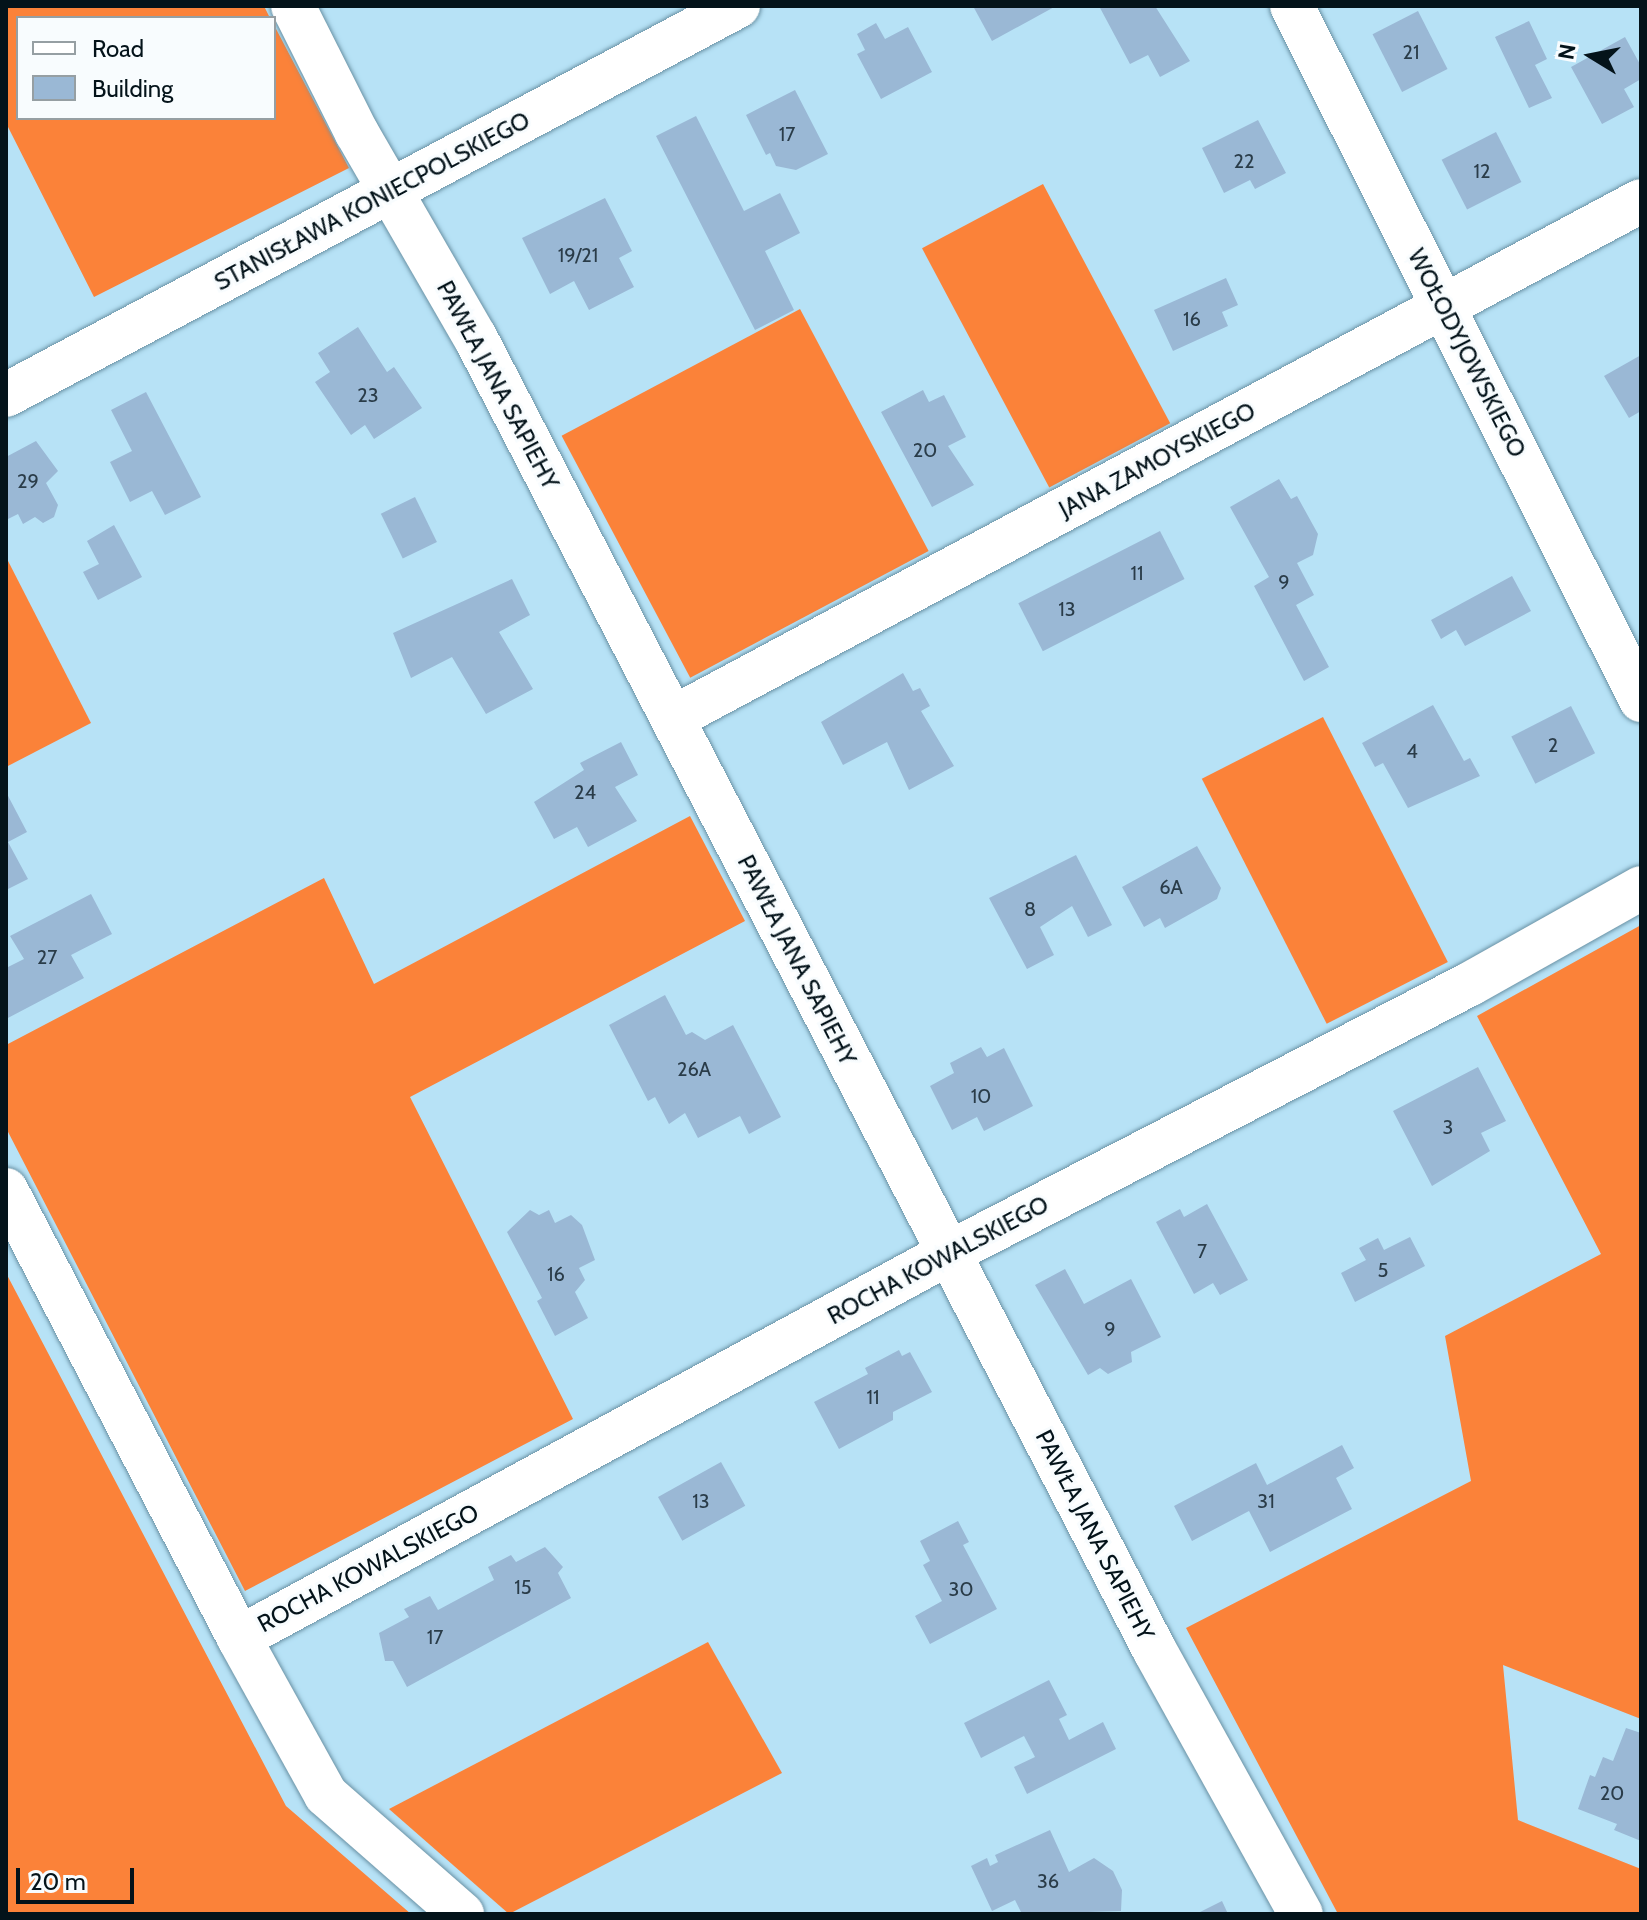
<!DOCTYPE html>
<html>
<head>
<meta charset="utf-8">
<style>
	body { margin:0 }
	#map { position:relative; width:1647px; height:1920px; overflow:hidden; background:#b7e2f6; font-family:Cabin,sans-serif }
	div>[style] { position:absolute }
	.forest>* { inset:0; background:#fb8239; transform-origin:0 0 }
	.building>* { inset:0; background:#9ab8d5; transform-origin:0 0 }
	.roads { filter:drop-shadow(0 0 2px #6991a4) drop-shadow(0 0 2px #6991a4) }
	.minor>* { height:44px; margin:-22px; padding:0 22px; transform-origin:22px; border-radius:22px; background:#fff }
	span { translate:-50% -50%; white-space:nowrap; text-align:center; line-height:1.15; -webkit-text-stroke:6px #f8fcfe; paint-order:stroke }
	.number-label { font-size:20px; color:#2a3c49 }
	.number-label span { -webkit-text-stroke-width:0 }
	.street-label { font-size:24px; color:#04131a }
	.frame { position:absolute; inset:0; border:8px solid #04131a; pointer-events:none }
	.legend { position:absolute; left:16px; top:16px; width:260px; height:104px; box-sizing:border-box; background:#f8fcfe; border:2px solid #969fa3; margin:0; padding:10px 14px; list-style:none; font-size:24px; color:#04131a }
	.legend li { display:flex; align-items:center; gap:16px; height:40px }
	.legend b { width:40px; border:2px solid #969fa3 }
	.north { position:absolute; left:1551px; top:16px; width:80px; height:80px; -webkit-text-stroke:6px #f8fcfe; paint-order:stroke; rotate:280deg; font-size:22px; font-weight:700; line-height:32px; text-align:center; color:#04131a }
	.north::after { content:''; display:block; margin:auto; width:28px; height:36px; background:#04131a; clip-path:polygon(50% 0,100% 100%,50% 72%,0 100%) }
	.scale { position:absolute; left:16px; top:1868px; width:118px; height:36px; box-sizing:border-box; border:4px solid #04131a; border-top:0; padding-left:10px; font-size:24px; line-height:28px; white-space:nowrap; color:#04131a; -webkit-text-stroke:6px #f8fcfe; paint-order:stroke }
</style>
</head>
<body>
<div id="map">
	<div class="forest">
		<div style="clip-path:polygon(6px 6px,264px 6px,270px 18px,18px 18px,18px 118px,274px 118px,274px 25px,349px 168px,94px 297px,6px 123px)"></div>
		<div style="left:1043px;top:184px;width:271px;height:137px;rotate:62deg"></div>
		<div style="left:800px;top:309px;width:274px;height:270px;rotate:62deg"></div>
		<div style="clip-path:polygon(6px 557px,91px 723px,6px 767px)"></div>
		<div style="left:1323px;top:717px;width:275px;height:136px;rotate:63deg"></div>
		<div style="clip-path:polygon(690px 816px,745px 921px,410px 1097px,573px 1419px,245px 1591px,6px 1128px,6px 1045px,324px 878px,374px 984px)"></div>
		<div style="clip-path:polygon(1641px 925px,1641px 1719px,1503px 1665px,1518px 1820px,1641px 1869px,1641px 1914px,1338px 1914px,1186px 1628px,1471px 1481px,1445px 1336px,1601px 1254px,1477px 1016px)"></div>
		<div style="clip-path:polygon(6px 1273px,286px 1806px,411px 1914px,6px 1914px)"></div>
		<div style="clip-path:polygon(708px 1642px,782px 1773px,509px 1914px,389px 1809px)"></div>
	</div>
	<div class="building">
		<div style="clip-path:polygon(973px 6px,1056px 6px,992px 41px)"></div>
		<div style="clip-path:polygon(1099px 6px,1155px 6px,1190px 61px,1160px 77px,1148px 55px,1130px 64px)"></div>
		<div style="left:1418px;top:11px;width:65px;height:51px;rotate:63deg"></div>
		<div style="clip-path:polygon(1529px 21px,1547px 59px,1535px 65px,1552px 98px,1529px 108px,1495px 37px)"></div>
		<div style="clip-path:polygon(876px 23px,885px 39px,908px 27px,932px 72px,881px 99px,857px 54px,865px 50px,857px 34px)"></div>
		<div style="clip-path:polygon(1625px 37px,1641px 66px,1641px 79px,1624px 89px,1634px 107px,1602px 124px,1571px 67px)"></div>
		<div style="clip-path:polygon(795px 90px,828px 154px,796px 170px,776px 166px,770px 153px,766px 155px,746px 115px)"></div>
		<div style="clip-path:polygon(696px 116px,744px 211px,780px 193px,800px 233px,765px 251px,794px 310px,755px 330px,656px 136px)"></div>
		<div style="clip-path:polygon(1258px 120px,1286px 173px,1255px 189px,1250px 180px,1224px 193px,1202px 148px)"></div>
		<div style="left:1496px;top:132px;width:56px;height:61px;rotate:63deg"></div>
		<div style="clip-path:polygon(605px 198px,632px 251px,619px 258px,634px 287px,589px 310px,574px 281px,550px 294px,522px 238px)"></div>
		<div style="clip-path:polygon(1226px 278px,1238px 305px,1222px 312px,1228px 326px,1173px 351px,1154px 310px)"></div>
		<div style="clip-path:polygon(358px 327px,387px 372px,394px 367px,422px 408px,374px 439px,365px 425px,351px 435px,315px 382px,330px 372px,318px 353px)"></div>
		<div style="clip-path:polygon(1641px 355px,1641px 411px,1629px 418px,1604px 376px)"></div>
		<div style="clip-path:polygon(923px 390px,929px 402px,944px 395px,966px 437px,948px 446px,974px 485px,932px 507px,881px 412px)"></div>
		<div style="clip-path:polygon(146px 392px,201px 497px,165px 515px,152px 491px,130px 502px,110px 462px,132px 451px,111px 410px)"></div>
		<div style="clip-path:polygon(36px 441px,58px 471px,46px 483px,58px 505px,54px 517px,43px 523px,35px 517px,23px 524px,18px 514px,6px 520px,6px 457px)"></div>
		<div style="clip-path:polygon(1279px 479px,1291px 499px,1297px 496px,1318px 534px,1313px 555px,1297px 563px,1314px 595px,1296px 605px,1329px 667px,1304px 681px,1254px 586px,1269px 577px,1230px 507px)"></div>
		<div style="left:415px;top:497px;width:50px;height:38px;rotate:64deg"></div>
		<div style="clip-path:polygon(114px 525px,142px 577px,98px 600px,83px 572px,99px 564px,87px 541px)"></div>
		<div style="left:1160px;top:531px;width:54px;height:159px;rotate:63deg"></div>
		<div style="clip-path:polygon(1512px 576px,1531px 611px,1465px 646px,1456px 630px,1441px 639px,1431px 620px)"></div>
		<div style="clip-path:polygon(512px 579px,530px 615px,499px 632px,533px 689px,486px 714px,452px 657px,411px 678px,393px 633px)"></div>
		<div style="clip-path:polygon(903px 673px,913px 691px,920px 688px,930px 706px,921px 711px,954px 766px,909px 790px,887px 742px,843px 765px,821px 722px)"></div>
		<div style="clip-path:polygon(1433px 705px,1464px 761px,1470px 758px,1480px 776px,1408px 808px,1383px 763px,1375px 767px,1362px 743px)"></div>
		<div style="left:1571px;top:706px;width:53px;height:67px;rotate:63deg"></div>
		<div style="clip-path:polygon(621px 742px,638px 775px,615px 787px,637px 821px,588px 847px,577px 827px,554px 839px,534px 802px,584px 770px,580px 763px)"></div>
		<div style="clip-path:polygon(6px 792px,27px 832px,8px 842px,28px 879px,6px 890px)"></div>
		<div style="clip-path:polygon(1197px 846px,1221px 888px,1217px 899px,1165px 928px,1160px 918px,1144px 927px,1122px 887px)"></div>
		<div style="clip-path:polygon(1076px 855px,1112px 925px,1088px 937px,1072px 906px,1040px 927px,1054px 955px,1027px 969px,989px 898px)"></div>
		<div style="clip-path:polygon(91px 894px,112px 934px,71px 955px,84px 978px,6px 1019px,6px 968px,24px 959px,10px 936px)"></div>
		<div style="clip-path:polygon(665px 995px,686px 1035px,692px 1032px,705px 1040px,733px 1025px,781px 1117px,749px 1134px,740px 1116px,698px 1138px,685px 1113px,669px 1124px,655px 1097px,648px 1101px,609px 1025px)"></div>
		<div style="clip-path:polygon(981px 1047px,987px 1057px,1004px 1048px,1033px 1106px,984px 1131px,977px 1117px,952px 1130px,930px 1086px,954px 1073px,950px 1063px)"></div>
		<div style="clip-path:polygon(1478px 1067px,1506px 1121px,1481px 1133px,1490px 1151px,1432px 1186px,1393px 1111px)"></div>
		<div style="clip-path:polygon(1207px 1204px,1248px 1280px,1220px 1295px,1213px 1283px,1194px 1294px,1156px 1222px,1180px 1209px,1184px 1217px)"></div>
		<div style="clip-path:polygon(530px 1210px,539px 1215px,549px 1210px,555px 1223px,571px 1215px,582px 1225px,595px 1260px,579px 1268px,585px 1280px,575px 1292px,588px 1318px,555px 1336px,537px 1301px,542px 1298px,507px 1232px)"></div>
		<div style="clip-path:polygon(1410px 1237px,1425px 1266px,1355px 1302px,1341px 1273px,1366px 1260px,1359px 1248px,1378px 1238px,1384px 1250px)"></div>
		<div style="clip-path:polygon(1065px 1269px,1084px 1304px,1131px 1279px,1161px 1337px,1131px 1352px,1132px 1362px,1108px 1374px,1100px 1368px,1088px 1375px,1035px 1285px)"></div>
		<div style="clip-path:polygon(899px 1350px,902px 1356px,910px 1352px,932px 1392px,893px 1412px,893px 1420px,839px 1449px,814px 1402px,868px 1374px,865px 1368px)"></div>
		<div style="clip-path:polygon(1342px 1445px,1354px 1468px,1336px 1478px,1352px 1509px,1270px 1552px,1249px 1511px,1192px 1541px,1174px 1506px,1256px 1463px,1267px 1485px)"></div>
		<div style="left:721px;top:1462px;width:50px;height:72px;rotate:61deg"></div>
		<div style="clip-path:polygon(958px 1521px,969px 1542px,963px 1545px,997px 1609px,930px 1644px,915px 1616px,942px 1601px,923px 1565px,930px 1561px,920px 1541px)"></div>
		<div style="clip-path:polygon(545px 1547px,563px 1567px,558px 1573px,571px 1598px,407px 1687px,393px 1661px,385px 1661px,379px 1633px,409px 1617px,404px 1609px,430px 1596px,438px 1610px,494px 1580px,488px 1567px,511px 1555px,516px 1562px)"></div>
		<div style="clip-path:polygon(1049px 1680px,1067px 1715px,1059px 1719px,1069px 1740px,1103px 1722px,1116px 1749px,1027px 1794px,1014px 1767px,1035px 1757px,1024px 1736px,981px 1758px,964px 1723px)"></div>
		<div style="clip-path:polygon(1626px 1728px,1641px 1733px,1641px 1841px,1614px 1830px,1617px 1824px,1578px 1809px,1590px 1775px,1595px 1777px,1603px 1757px,1613px 1761px)"></div>
		<div style="clip-path:polygon(1050px 1830px,1069px 1872px,1094px 1858px,1113px 1871px,1122px 1890px,1121px 1911px,1022px 1914px,1015px 1900px,992px 1911px,971px 1866px,987px 1858px,990px 1866px,998px 1862px,995px 1855px)"></div>
		<div style="clip-path:polygon(1222px 1901px,1228px 1914px,1196px 1914px)"></div>
	</div>
	<div class="roads">
		<div class="minor">
			<div style="left:293px;top:6px;width:142px;rotate:63.3deg"></div>
			<div style="left:357px;top:133px;width:236px;rotate:60deg"></div>
			<div style="left:475px;top:337px;width:1480px;rotate:62.64deg"></div>
			<div style="left:1155px;top:1651px;width:301px;rotate:61deg"></div>
			<div style="left:1292px;top:6px;width:777px;rotate:63.3deg"></div>
			<div style="left:6px;top:395px;width:829px;rotate:-27.99deg"></div>
			<div style="left:673px;top:718px;width:1097px;rotate:-28.11deg"></div>
			<div style="left:6px;top:1190px;width:505px;rotate:62.52deg"></div>
			<div style="left:239px;top:1638px;width:179px;rotate:61deg"></div>
			<div style="left:326px;top:1795px;width:181px;rotate:41.2deg"></div>
			<div style="left:239px;top:1638px;width:808px;rotate:-28.47deg"></div>
			<div style="left:949px;top:1253px;width:586px;rotate:-27.31deg"></div>
			<div style="left:1470px;top:984px;width:196px;rotate:-29.3deg"></div>
		</div>
	</div>
	<div class="number-label">
		<span style="left:1411px;top:52px">21</span>
		<span style="left:787px;top:134px">17</span>
		<span style="left:1244px;top:161px">22</span>
		<span style="left:1482px;top:171px">12</span>
		<span style="left:578px;top:255px">19/21</span>
		<span style="left:1192px;top:319px">16</span>
		<span style="left:368px;top:395px">23</span>
		<span style="left:925px;top:450px">20</span>
		<span style="left:28px;top:481px">29</span>
		<span style="left:1137px;top:573px">11</span>
		<span style="left:1284px;top:582px">9</span>
		<span style="left:1067px;top:609px">13</span>
		<span style="left:1553px;top:745px">2</span>
		<span style="left:1412px;top:751px">4</span>
		<span style="left:585px;top:792px">24</span>
		<span style="left:1171px;top:887px">6A</span>
		<span style="left:1030px;top:909px">8</span>
		<span style="left:47px;top:957px">27</span>
		<span style="left:694px;top:1069px">26A</span>
		<span style="left:981px;top:1096px">10</span>
		<span style="left:1448px;top:1127px">3</span>
		<span style="left:1202px;top:1251px">7</span>
		<span style="left:1383px;top:1270px">5</span>
		<span style="left:556px;top:1274px">16</span>
		<span style="left:1110px;top:1329px">9</span>
		<span style="left:873px;top:1397px">11</span>
		<span style="left:701px;top:1501px">13</span>
		<span style="left:1266px;top:1501px">31</span>
		<span style="left:523px;top:1587px">15</span>
		<span style="left:961px;top:1589px">30</span>
		<span style="left:435px;top:1637px">17</span>
		<span style="left:1612px;top:1793px">20</span>
		<span style="left:1048px;top:1881px">36</span>
	</div>
	<div class="street-label">
		<span style="left:372px;top:201px;rotate:-28deg">STANISŁAWA KONIECPOLSKIEGO</span>
		<span style="left:1467px;top:353px;rotate:63deg">WOŁODYJOWSKIEGO</span>
		<span style="left:498px;top:385px;rotate:62deg">PAWŁA JANA SAPIEHY</span>
		<span style="left:1157px;top:460px;rotate:-28deg">JANA ZAMOYSKIEGO</span>
		<span style="left:797px;top:960px;rotate:63deg">PAWŁA JANA SAPIEHY</span>
		<span style="left:938px;top:1260px;rotate:-28deg">ROCHA KOWALSKIEGO</span>
		<span style="left:1095px;top:1535px;rotate:63deg">PAWŁA JANA SAPIEHY</span>
		<span style="left:368px;top:1568px;rotate:-28deg">ROCHA KOWALSKIEGO</span>
	</div>
	<div class="frame"></div>
	<ul class="legend">
	<li><b style="height:10px;background:#fff"></b>Road</li>
	<li><b style="height:22px;background:#9ab8d5"></b>Building</li>
	</ul>
	<div class="north">N</div>
	<div class="scale">20 m</div>
</div>
</body>
</html>
